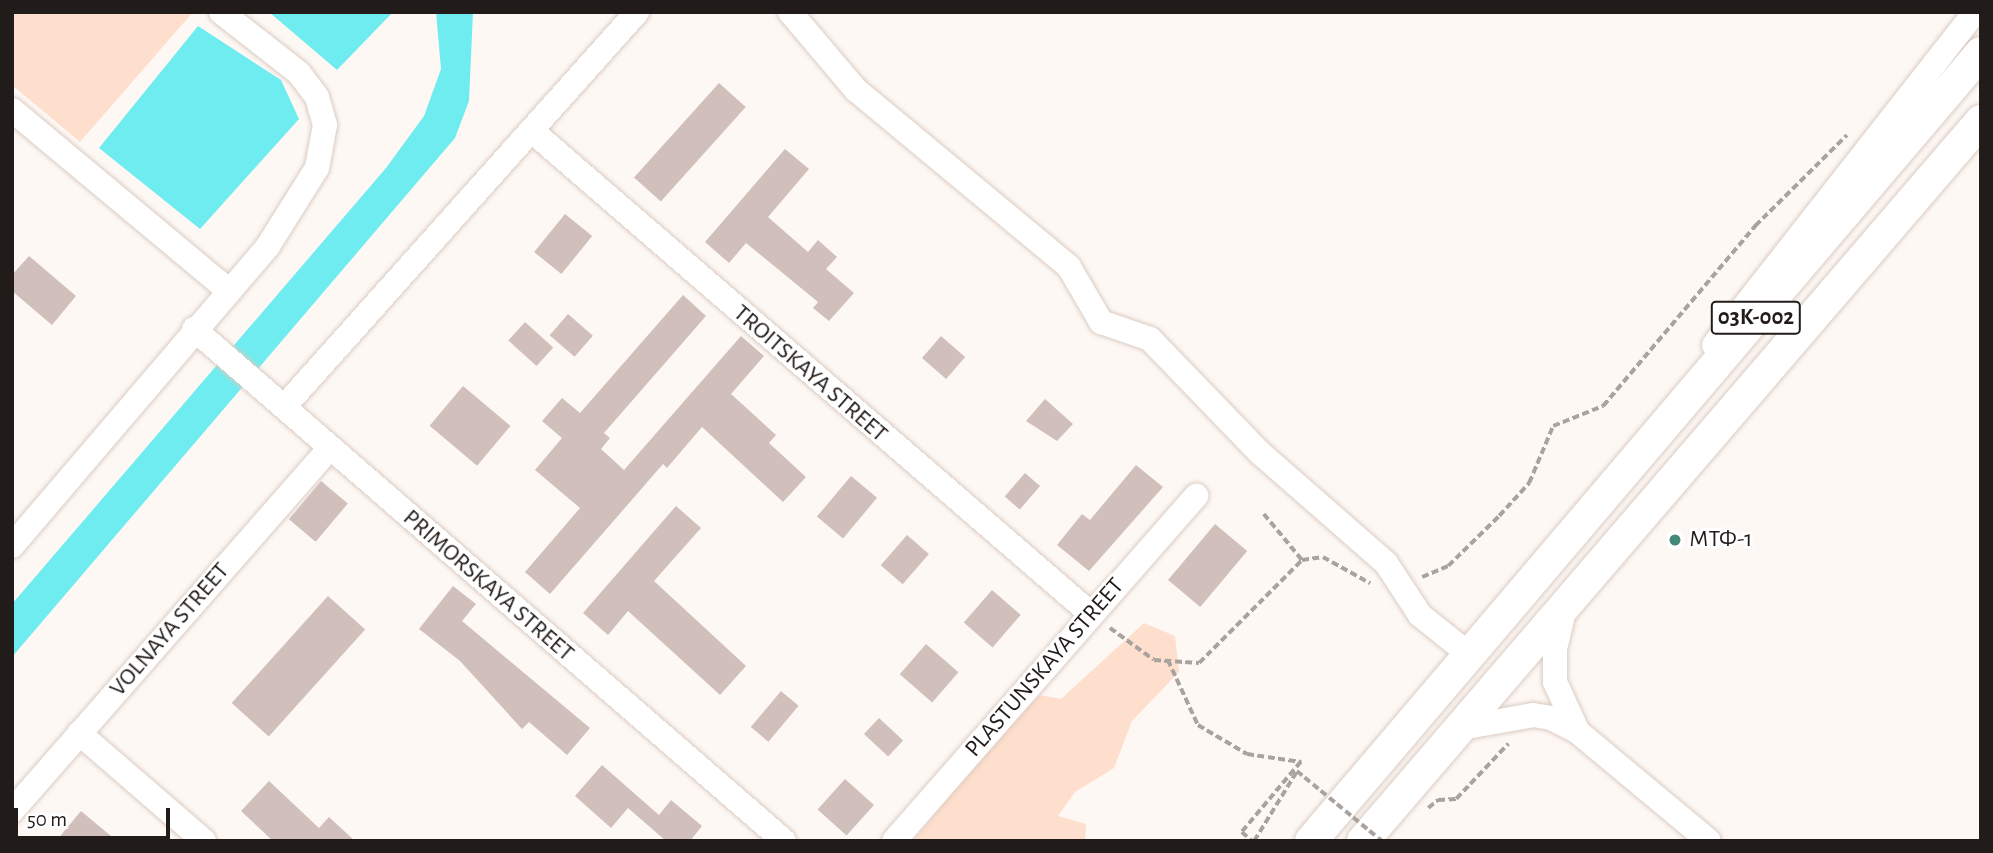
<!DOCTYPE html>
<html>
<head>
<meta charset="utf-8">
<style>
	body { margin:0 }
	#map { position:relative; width:1993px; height:853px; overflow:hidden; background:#fef8f4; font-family:"Alegreya Sans",sans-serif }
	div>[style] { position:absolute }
	.green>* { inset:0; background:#fedecc }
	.water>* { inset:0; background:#6fecf0 }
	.building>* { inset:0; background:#d1bfbc; transform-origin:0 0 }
	.path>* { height:3.5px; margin-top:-1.75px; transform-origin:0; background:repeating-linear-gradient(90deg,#a9a3a0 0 7px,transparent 0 10.5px) }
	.roads { filter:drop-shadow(0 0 2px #dbccc3) drop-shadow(0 0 2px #dbccc3) }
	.minor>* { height:24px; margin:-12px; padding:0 12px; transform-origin:12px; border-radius:12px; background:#fff }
	.major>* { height:32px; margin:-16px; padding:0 16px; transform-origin:16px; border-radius:16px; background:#fff }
	.path-bridge>* { height:3.5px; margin-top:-1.75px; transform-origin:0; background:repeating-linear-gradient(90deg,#a9a3a0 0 7px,transparent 0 10.5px) }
	.dots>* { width:19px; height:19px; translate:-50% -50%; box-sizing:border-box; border:4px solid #fff; border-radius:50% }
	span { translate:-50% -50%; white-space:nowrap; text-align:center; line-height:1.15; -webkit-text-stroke:6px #fff; paint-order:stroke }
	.shield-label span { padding:2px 5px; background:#fff; border:2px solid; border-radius:5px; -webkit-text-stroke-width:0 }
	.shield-label { font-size:23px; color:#211c19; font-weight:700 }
	.street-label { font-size:24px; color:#211c19 }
	.poi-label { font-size:24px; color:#211c19 }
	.left { translate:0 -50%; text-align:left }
	.frame { position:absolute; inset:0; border:14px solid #211c19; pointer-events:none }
	.scale { position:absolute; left:14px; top:808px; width:156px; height:32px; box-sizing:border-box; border:4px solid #211c19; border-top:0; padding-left:9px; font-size:21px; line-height:24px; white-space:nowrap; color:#211c19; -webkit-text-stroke:5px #fff; paint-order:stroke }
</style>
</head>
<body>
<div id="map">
	<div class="green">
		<div style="clip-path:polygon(12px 12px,193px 12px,80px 142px,12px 85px)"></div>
		<div style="clip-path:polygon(1144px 623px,1175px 636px,1179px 672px,1132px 721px,1114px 768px,1075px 792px,1058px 816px,1086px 824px,1085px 841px,913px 841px,1002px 731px,1040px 695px,1061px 699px)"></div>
	</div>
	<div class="water">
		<div style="clip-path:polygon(269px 12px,393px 12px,337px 70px)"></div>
		<div style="clip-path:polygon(436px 12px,473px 12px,469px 101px,455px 138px,12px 657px,12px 604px,386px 168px,424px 116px,441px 69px)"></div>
		<div style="clip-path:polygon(198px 26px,281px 80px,299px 119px,200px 229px,99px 148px)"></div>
	</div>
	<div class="building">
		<div style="left:719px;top:83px;width:36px;height:127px;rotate:42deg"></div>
		<div style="clip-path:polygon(785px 149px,809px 169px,768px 217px,808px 252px,818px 240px,837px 257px,826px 269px,854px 293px,829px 321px,813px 308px,818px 302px,746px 243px,729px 263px,705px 242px)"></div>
		<div style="left:565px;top:214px;width:35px;height:49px;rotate:39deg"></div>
		<div style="clip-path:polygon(29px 256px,76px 296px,52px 325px,12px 291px,12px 275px)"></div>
		<div style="clip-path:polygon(683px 295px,706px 316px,604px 433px,610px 438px,601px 449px,624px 470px,741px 336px,764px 356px,731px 394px,776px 435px,769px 443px,806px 477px,783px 502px,702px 427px,667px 468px,663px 464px,550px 594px,525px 572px,580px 508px,535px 470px,562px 438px,542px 421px,562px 398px,580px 413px)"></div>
		<div style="left:568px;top:314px;width:33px;height:28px;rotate:41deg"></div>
		<div style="left:525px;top:322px;width:38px;height:25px;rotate:42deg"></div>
		<div style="left:941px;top:336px;width:32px;height:29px;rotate:41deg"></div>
		<div style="left:463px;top:386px;width:62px;height:52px;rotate:40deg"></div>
		<div style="clip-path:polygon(1045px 399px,1073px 424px,1057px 441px,1026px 421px)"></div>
		<div style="clip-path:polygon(1136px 465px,1163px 487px,1089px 571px,1057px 545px,1082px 514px,1090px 520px)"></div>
		<div style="left:1025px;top:473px;width:20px;height:31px;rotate:41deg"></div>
		<div style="left:851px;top:476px;width:34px;height:53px;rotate:40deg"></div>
		<div style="left:321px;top:481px;width:35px;height:50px;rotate:40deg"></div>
		<div style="clip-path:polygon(676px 506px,701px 528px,654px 581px,746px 666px,720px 695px,628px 611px,608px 635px,583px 613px)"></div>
		<div style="left:1215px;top:524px;width:42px;height:73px;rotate:40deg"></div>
		<div style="left:907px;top:535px;width:29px;height:40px;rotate:41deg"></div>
		<div style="clip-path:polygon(453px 586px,476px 604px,462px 621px,590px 728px,567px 755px,529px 722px,522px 729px,460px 661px,419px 629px)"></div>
		<div style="left:992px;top:590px;width:38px;height:43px;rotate:41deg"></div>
		<div style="left:328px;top:596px;width:50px;height:144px;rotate:42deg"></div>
		<div style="left:926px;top:644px;width:43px;height:40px;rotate:41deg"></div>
		<div style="left:781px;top:691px;width:23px;height:47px;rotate:40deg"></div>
		<div style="left:879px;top:718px;width:33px;height:22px;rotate:43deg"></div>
		<div style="clip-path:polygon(602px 765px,659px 815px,671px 800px,702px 826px,690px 841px,666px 841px,628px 808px,611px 828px,575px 796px)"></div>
		<div style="left:845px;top:779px;width:39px;height:41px;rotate:42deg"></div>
		<div style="clip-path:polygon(269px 781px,319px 828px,329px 817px,355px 841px,273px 841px,241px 811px)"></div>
		<div style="clip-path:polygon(81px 811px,117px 841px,56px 841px)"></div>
	</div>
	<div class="path">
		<div style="left:1264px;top:514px;width:60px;rotate:50.4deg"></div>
		<div style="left:1422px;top:577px;width:28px;rotate:-23deg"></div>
		<div style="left:1448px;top:566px;width:71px;rotate:-44.4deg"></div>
		<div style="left:1499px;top:516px;width:45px;rotate:-47.7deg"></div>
		<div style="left:1529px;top:483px;width:62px;rotate:-67.2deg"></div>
		<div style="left:1553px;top:426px;width:54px;rotate:-21.8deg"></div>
		<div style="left:1603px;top:406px;width:236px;rotate:-49.8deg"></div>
		<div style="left:1755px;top:226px;width:129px;rotate:-44.7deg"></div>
		<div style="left:1110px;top:628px;width:54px;rotate:36deg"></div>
		<div style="left:1154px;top:660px;width:45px;rotate:3.8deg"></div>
		<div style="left:1199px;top:663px;width:146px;rotate:-45deg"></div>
		<div style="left:1302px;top:560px;width:21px;rotate:-8deg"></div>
		<div style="left:1323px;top:557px;width:54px;rotate:29deg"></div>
		<div style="left:1168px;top:660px;width:72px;rotate:65.2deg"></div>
		<div style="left:1198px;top:725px;width:57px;rotate:30.6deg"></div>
		<div style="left:1247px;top:754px;width:55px;rotate:8.4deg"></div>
		<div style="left:1301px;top:762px;width:92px;rotate:130.1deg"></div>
		<div style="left:1242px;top:832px;width:13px;rotate:42deg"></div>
		<div style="left:1428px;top:808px;width:13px;rotate:-39deg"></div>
		<div style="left:1438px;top:800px;width:18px;rotate:-3deg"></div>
		<div style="left:1456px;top:799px;width:76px;rotate:-46.6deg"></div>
		<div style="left:1254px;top:841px;width:82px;rotate:-58.4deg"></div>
	</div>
	<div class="roads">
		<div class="minor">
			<div style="left:790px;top:12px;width:102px;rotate:49.8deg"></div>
			<div style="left:856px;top:90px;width:277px;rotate:39.7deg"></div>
			<div style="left:1069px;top:267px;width:64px;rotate:59.8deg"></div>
			<div style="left:1101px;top:322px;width:52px;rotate:19.1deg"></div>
			<div style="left:1150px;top:339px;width:157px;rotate:46deg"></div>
			<div style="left:1259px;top:452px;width:169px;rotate:41.2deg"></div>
			<div style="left:1386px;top:563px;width:62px;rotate:56.8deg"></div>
			<div style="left:1420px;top:615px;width:64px;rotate:38.7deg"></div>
			<div style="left:12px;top:110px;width:280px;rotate:39.8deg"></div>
			<div style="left:532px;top:131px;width:739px;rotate:40.83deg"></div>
			<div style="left:194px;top:329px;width:781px;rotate:40.95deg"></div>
			<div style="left:1714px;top:345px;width:423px;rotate:-51.9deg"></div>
			<div style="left:284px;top:407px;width:530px;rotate:-48.21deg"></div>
			<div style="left:12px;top:546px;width:394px;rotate:-49.5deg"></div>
			<div style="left:268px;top:246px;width:92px;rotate:-57.9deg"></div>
			<div style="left:317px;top:168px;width:44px;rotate:-79.5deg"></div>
			<div style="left:325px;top:125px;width:29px;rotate:-106deg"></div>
			<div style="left:317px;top:97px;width:30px;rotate:-127deg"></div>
			<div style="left:299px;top:73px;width:99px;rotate:-142deg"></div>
			<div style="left:1565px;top:607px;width:43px;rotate:103.4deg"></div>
			<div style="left:1555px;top:649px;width:33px;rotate:90deg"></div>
			<div style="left:1555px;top:682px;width:55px;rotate:65.3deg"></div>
			<div style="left:1461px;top:728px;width:73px;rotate:-10.2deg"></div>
			<div style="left:1533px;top:715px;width:18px;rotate:9deg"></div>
			<div style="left:1551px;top:718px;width:30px;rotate:27deg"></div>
			<div style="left:1578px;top:732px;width:170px;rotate:39.8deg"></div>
			<div style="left:79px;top:733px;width:165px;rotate:40.8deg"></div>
			<div style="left:12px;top:811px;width:481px;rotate:-48.8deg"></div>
			<div style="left:894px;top:841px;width:459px;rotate:-48.8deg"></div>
		</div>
		<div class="major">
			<div style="left:1311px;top:841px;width:1034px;rotate:-49.63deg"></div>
			<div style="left:1363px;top:841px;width:949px;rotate:-49.36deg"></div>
		</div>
	</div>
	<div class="path-bridge">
		<div style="left:1297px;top:771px;width:110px;rotate:39.5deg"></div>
	</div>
	<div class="dots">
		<div style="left:1675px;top:540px;background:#45887a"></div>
	</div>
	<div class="shield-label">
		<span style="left:1756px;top:318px">03К-002</span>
	</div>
	<div class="street-label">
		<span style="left:810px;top:374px;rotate:41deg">TROITSKAYA STREET</span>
		<span style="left:488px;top:586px;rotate:41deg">PRIMORSKAYA STREET</span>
		<span style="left:170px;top:630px;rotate:-49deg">VOLNAYA STREET</span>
		<span style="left:1045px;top:668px;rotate:-49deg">PLASTUNSKAYA STREET</span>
	</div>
	<div class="poi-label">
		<span class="left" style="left:1689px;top:540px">МТФ-1</span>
	</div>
	<div class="frame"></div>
	<div class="scale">50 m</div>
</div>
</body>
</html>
